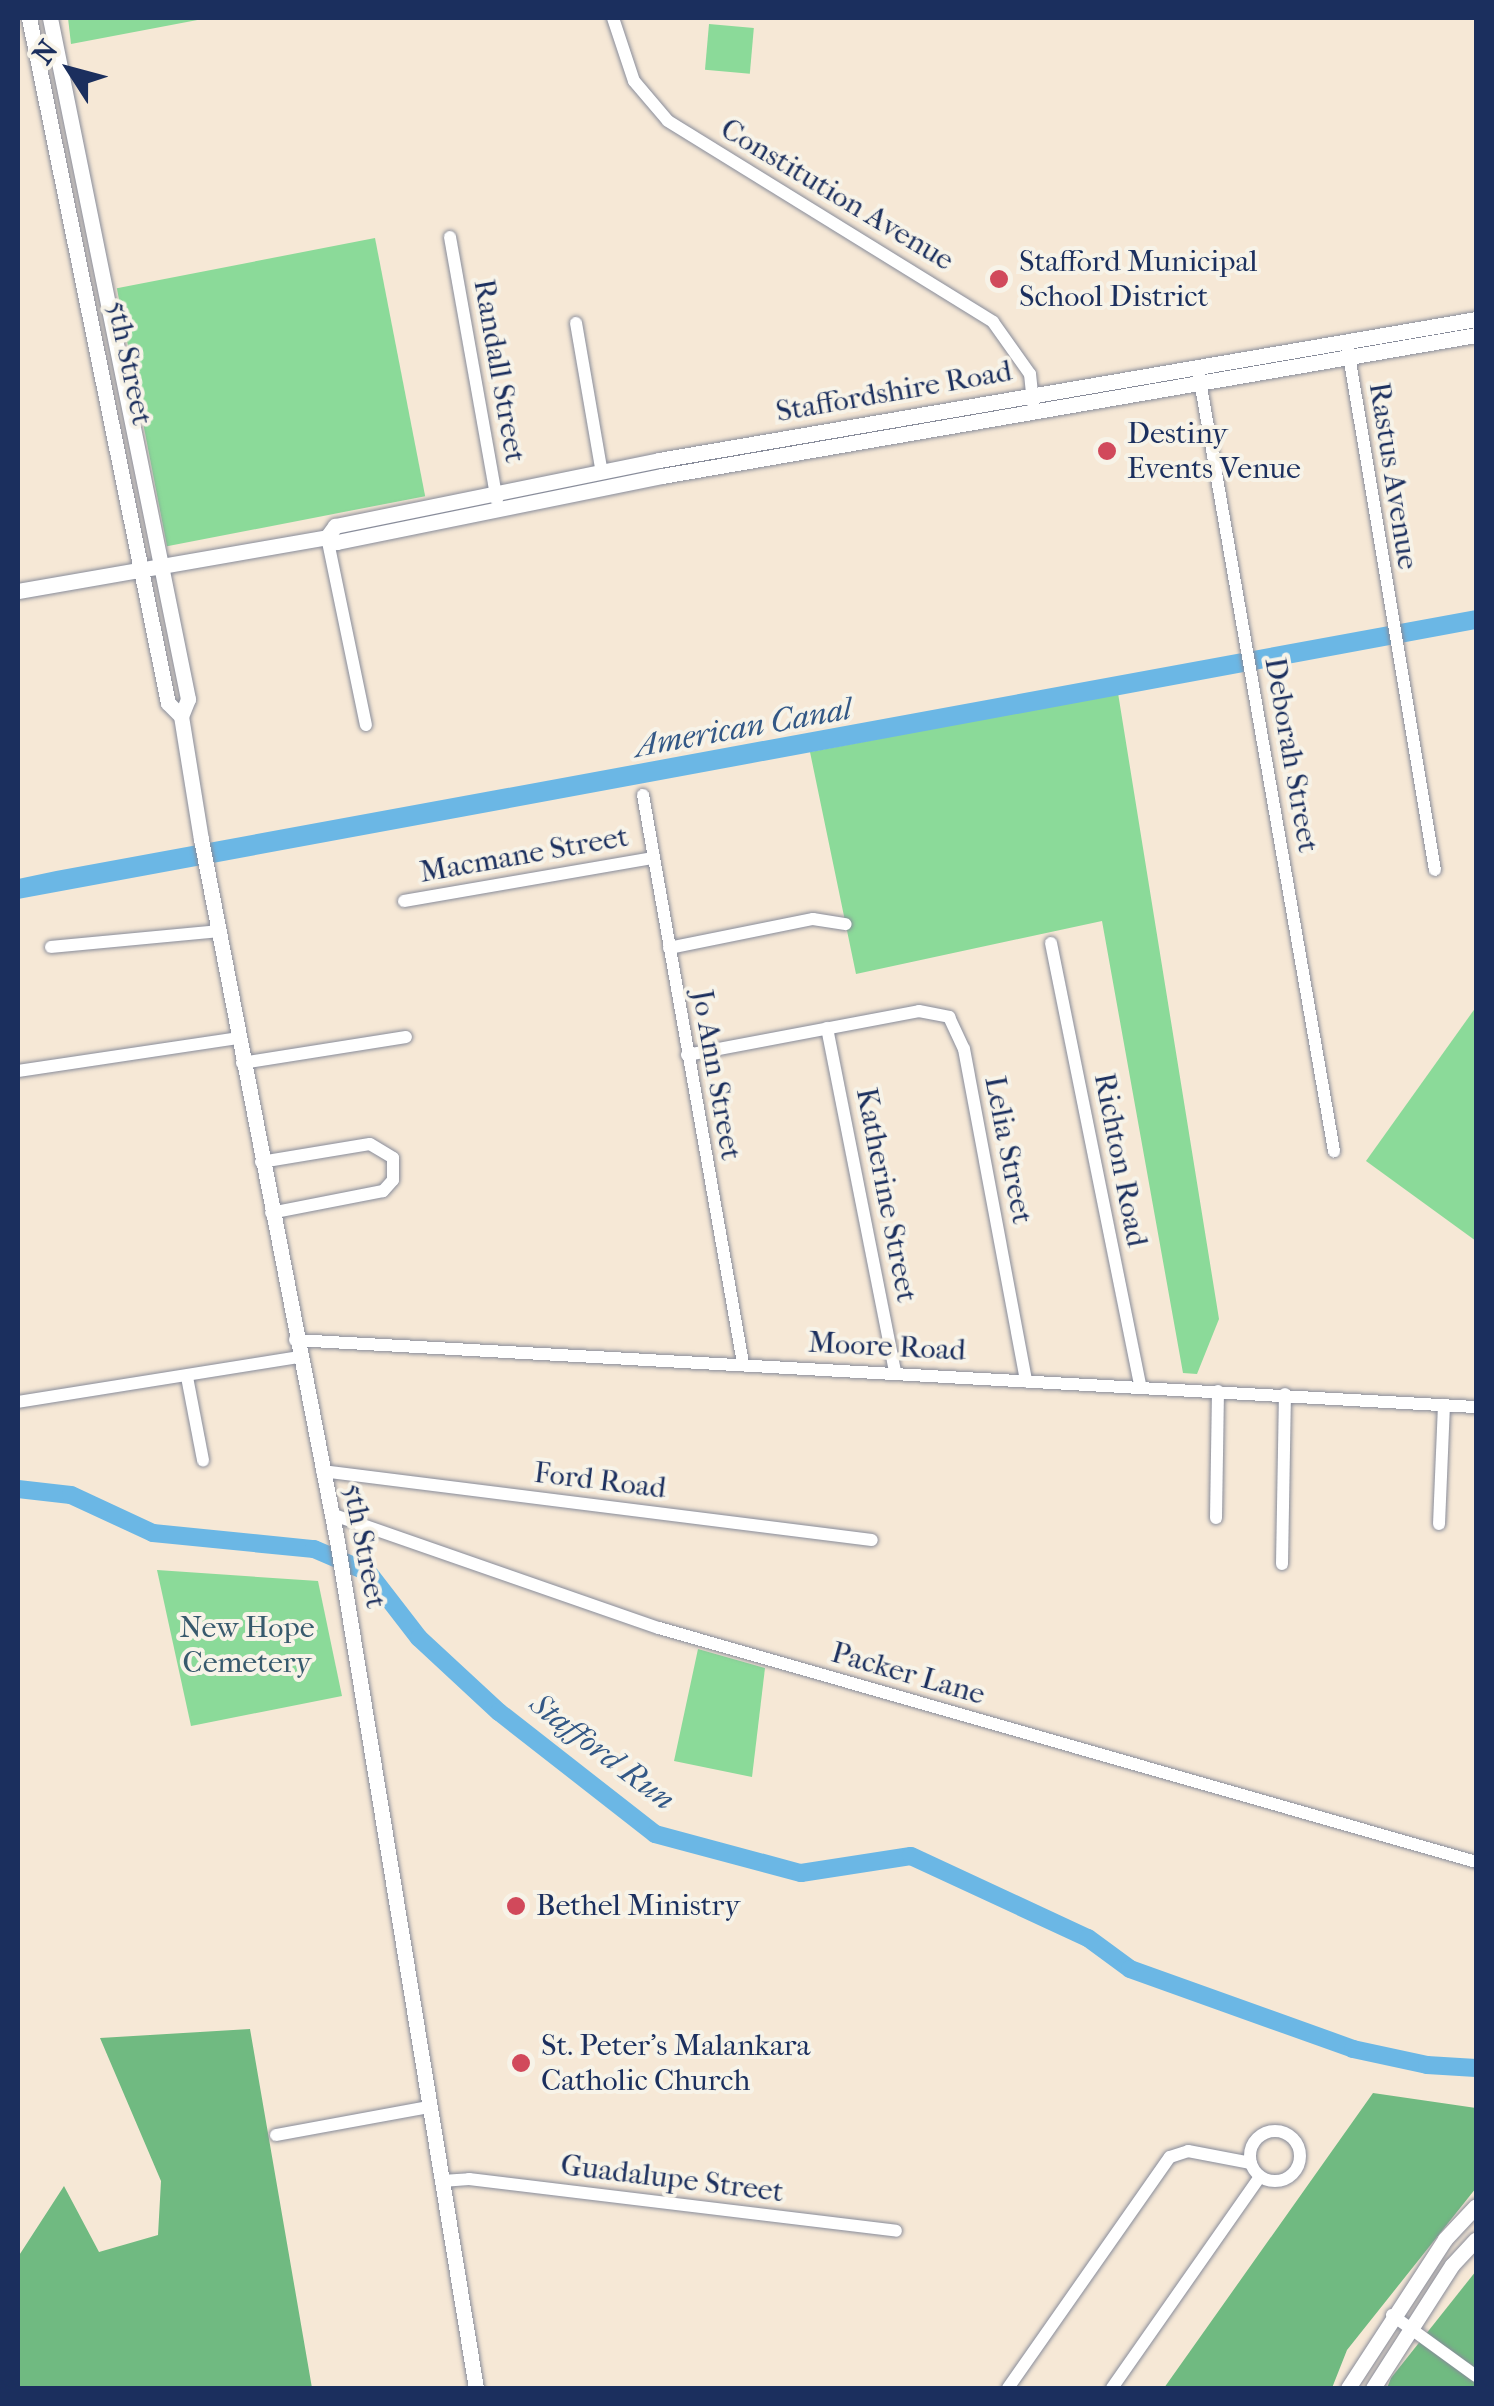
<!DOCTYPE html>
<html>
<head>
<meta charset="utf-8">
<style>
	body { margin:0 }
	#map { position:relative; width:1494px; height:2406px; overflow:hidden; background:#f6e8d6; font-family:"IM FELL French Canon",serif }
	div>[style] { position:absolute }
	.green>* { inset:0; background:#8bda99; transform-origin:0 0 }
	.forest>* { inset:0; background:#70ba81 }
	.water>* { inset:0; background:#6bb7e5 }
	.river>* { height:18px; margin:-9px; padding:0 9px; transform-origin:9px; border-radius:9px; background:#6bb7e5 }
	.roads { filter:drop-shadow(0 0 2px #888c9a) drop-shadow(0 0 2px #888c9a) }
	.minor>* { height:12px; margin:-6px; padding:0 6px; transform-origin:6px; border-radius:6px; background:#fff }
	.minor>.ring { margin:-6px; padding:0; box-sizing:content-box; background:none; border:12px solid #fff; border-radius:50% }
	.major>* { height:15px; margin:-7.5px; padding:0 7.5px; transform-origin:7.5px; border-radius:7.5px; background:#fff }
	.dots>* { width:28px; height:28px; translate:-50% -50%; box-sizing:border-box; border:5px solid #f7f3e8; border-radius:50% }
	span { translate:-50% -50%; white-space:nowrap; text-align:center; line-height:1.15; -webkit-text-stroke:8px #f7f3e8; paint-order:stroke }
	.street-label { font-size:30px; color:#1b2f5e }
	.poi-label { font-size:30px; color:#1b2f5e }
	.left { translate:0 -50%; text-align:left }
	.park-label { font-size:30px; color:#375a6d }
	.water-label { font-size:32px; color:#335886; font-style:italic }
	.frame { position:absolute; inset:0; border:20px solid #1b2f5e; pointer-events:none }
	.north { position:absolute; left:20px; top:20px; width:100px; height:100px; -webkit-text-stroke:8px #f7f3e8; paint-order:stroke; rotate:306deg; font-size:28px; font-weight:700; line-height:40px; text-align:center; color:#1b2f5e }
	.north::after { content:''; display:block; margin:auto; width:35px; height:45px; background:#1b2f5e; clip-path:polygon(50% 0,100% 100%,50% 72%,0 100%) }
</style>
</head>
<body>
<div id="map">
	<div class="green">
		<div style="clip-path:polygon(68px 18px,208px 18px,71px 44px)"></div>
		<div style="left:709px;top:24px;width:45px;height:46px;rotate:5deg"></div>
		<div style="left:375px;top:238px;width:263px;height:263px;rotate:79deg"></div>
		<div style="clip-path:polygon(1118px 693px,1219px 1319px,1197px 1374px,1183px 1373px,1102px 921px,856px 974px,810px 752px)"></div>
		<div style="clip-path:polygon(1476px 1007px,1476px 1241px,1366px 1161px)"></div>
		<div style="clip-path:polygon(157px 1570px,318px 1581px,342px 1696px,191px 1726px)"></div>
		<div style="clip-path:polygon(698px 1649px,765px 1668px,752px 1777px,674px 1761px)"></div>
	</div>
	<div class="forest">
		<div style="clip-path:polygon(250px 2029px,312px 2388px,18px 2388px,18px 2257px,64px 2186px,99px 2252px,158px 2235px,161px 2181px,100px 2038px)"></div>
		<div style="clip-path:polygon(1373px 2093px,1476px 2108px,1476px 2188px,1347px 2350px,1332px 2388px,1164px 2388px)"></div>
		<div style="clip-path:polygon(1476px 2271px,1476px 2388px,1387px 2388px,1391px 2378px)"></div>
	</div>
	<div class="water">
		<div style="clip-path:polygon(1476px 610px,1476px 629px,18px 899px,18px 879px,56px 871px)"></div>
	</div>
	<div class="river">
		<div style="left:18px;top:1489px;width:53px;rotate:6.5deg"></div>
		<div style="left:71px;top:1495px;width:90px;rotate:24.9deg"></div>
		<div style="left:153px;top:1533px;width:162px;rotate:5.7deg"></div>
		<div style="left:314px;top:1549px;width:59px;rotate:23.1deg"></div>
		<div style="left:368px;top:1572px;width:83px;rotate:52.3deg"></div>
		<div style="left:419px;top:1638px;width:109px;rotate:42.8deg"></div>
		<div style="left:499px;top:1712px;width:198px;rotate:38deg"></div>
		<div style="left:655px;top:1834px;width:151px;rotate:15deg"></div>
		<div style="left:801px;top:1873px;width:111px;rotate:-8.8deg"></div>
		<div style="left:911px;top:1856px;width:195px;rotate:24.9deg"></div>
		<div style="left:1088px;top:1938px;width:52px;rotate:36.4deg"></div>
		<div style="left:1130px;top:1969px;width:237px;rotate:19.7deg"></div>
		<div style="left:1353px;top:2049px;width:76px;rotate:12.2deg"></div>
		<div style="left:1427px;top:2065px;width:49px;rotate:3.5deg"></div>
	</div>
	<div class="roads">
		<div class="minor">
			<div style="left:613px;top:18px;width:66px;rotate:71.6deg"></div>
			<div style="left:634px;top:81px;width:52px;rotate:49.6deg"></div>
			<div style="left:668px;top:121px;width:382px;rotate:31.7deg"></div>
			<div style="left:993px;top:322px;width:64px;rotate:54.6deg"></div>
			<div style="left:1030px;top:374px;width:30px;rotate:84deg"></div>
			<div style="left:450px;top:237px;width:268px;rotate:79.9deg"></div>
			<div style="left:576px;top:323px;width:152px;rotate:80.2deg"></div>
			<div style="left:1348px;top:349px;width:528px;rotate:80.52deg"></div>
			<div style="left:1199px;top:375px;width:788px;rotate:80.13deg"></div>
			<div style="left:327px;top:537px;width:192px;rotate:78.3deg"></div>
			<div style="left:643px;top:795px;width:577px;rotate:80.02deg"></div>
			<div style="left:404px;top:901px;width:253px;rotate:-9.8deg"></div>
			<div style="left:1051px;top:943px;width:452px;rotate:78.6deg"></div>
			<div style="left:51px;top:947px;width:169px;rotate:-5.4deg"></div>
			<div style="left:669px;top:948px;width:147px;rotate:-11.4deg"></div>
			<div style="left:813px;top:919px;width:33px;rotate:9deg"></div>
			<div style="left:827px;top:1028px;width:350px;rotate:78.8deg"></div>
			<div style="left:687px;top:1055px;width:236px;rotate:-10.7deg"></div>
			<div style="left:919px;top:1011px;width:31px;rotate:11deg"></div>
			<div style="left:949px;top:1017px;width:35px;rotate:65deg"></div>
			<div style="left:964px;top:1049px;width:338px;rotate:79.4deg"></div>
			<div style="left:242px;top:1063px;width:166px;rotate:-9deg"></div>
			<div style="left:18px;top:1071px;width:222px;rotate:-8.5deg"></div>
			<div style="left:261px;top:1162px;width:110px;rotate:-9.4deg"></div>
			<div style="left:370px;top:1144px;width:27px;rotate:31deg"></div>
			<div style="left:393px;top:1158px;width:22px;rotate:90deg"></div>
			<div style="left:393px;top:1180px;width:15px;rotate:132deg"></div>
			<div style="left:383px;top:1191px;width:114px;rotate:168.9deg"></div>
			<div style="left:295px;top:1340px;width:1183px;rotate:3.25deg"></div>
			<div style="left:187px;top:1377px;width:85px;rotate:79.1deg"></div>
			<div style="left:18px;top:1402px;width:284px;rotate:-9.1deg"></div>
			<div style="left:322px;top:1471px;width:554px;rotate:7.15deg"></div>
			<div style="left:331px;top:1514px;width:347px;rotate:19.2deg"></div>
			<div style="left:659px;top:1628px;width:850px;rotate:15.98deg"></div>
			<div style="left:1216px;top:1518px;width:127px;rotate:-89.1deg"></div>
			<div style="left:1439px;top:1524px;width:119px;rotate:-87.6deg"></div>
			<div style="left:1282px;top:1564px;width:170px;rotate:-89deg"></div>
			<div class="ring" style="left:1250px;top:2131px;width:38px;height:38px"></div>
			<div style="left:276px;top:2135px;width:156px;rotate:-10.4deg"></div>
			<div style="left:442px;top:2181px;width:27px;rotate:-4deg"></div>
			<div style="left:469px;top:2179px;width:430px;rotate:6.9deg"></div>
			<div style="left:1392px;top:2315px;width:104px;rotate:36deg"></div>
			<div style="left:1008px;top:2388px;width:282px;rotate:-55deg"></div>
			<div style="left:1170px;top:2157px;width:19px;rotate:-18deg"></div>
			<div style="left:1188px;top:2151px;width:64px;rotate:10.8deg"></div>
			<div style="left:1112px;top:2388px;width:258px;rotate:-55deg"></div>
		</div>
		<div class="major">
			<div style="left:29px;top:18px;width:699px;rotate:78.53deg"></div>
			<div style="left:168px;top:703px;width:18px;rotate:45deg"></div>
			<div style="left:50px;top:18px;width:695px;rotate:78.54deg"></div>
			<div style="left:188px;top:699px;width:18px;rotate:112deg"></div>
			<div style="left:181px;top:716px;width:125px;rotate:80.8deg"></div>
			<div style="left:201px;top:839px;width:715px;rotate:79.04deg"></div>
			<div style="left:337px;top:1541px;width:858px;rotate:80.68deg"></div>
			<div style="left:327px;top:537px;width:14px;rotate:-54deg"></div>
			<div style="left:335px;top:526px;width:331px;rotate:-11.5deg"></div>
			<div style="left:659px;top:460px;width:829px;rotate:-9.79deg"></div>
			<div style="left:18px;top:591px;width:314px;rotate:-9.9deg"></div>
			<div style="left:327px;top:537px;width:11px;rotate:27deg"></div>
			<div style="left:337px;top:542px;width:332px;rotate:-11.5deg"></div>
			<div style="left:662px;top:476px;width:826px;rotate:-9.83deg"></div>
			<div style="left:1348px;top:2388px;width:178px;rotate:-56.9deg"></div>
			<div style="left:1445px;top:2239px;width:45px;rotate:-46.8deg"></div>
			<div style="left:1373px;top:2388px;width:146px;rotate:-57.3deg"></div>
			<div style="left:1452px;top:2265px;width:35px;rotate:-47deg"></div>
		</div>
	</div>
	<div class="dots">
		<div style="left:999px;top:279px;background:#d1495b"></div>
		<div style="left:1107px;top:451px;background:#d1495b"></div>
		<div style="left:516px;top:1906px;background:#d1495b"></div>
		<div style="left:521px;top:2063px;background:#d1495b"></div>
	</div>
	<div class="street-label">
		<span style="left:837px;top:195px;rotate:31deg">Constitution Avenue</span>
		<span style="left:129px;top:363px;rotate:78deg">5th Street</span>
		<span style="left:499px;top:371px;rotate:80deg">Randall Street</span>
		<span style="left:894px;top:392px;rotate:-10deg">Staffordshire Road</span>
		<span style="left:1393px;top:476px;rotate:81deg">Rastus Avenue</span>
		<span style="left:1291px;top:755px;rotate:80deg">Deborah Street</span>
		<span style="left:524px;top:855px;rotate:-10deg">Macmane Street</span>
		<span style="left:716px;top:1075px;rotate:80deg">Jo Ann Street</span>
		<span style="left:1008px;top:1150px;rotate:79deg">Lelia Street</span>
		<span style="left:1120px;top:1160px;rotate:79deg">Richton Road</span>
		<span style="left:886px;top:1195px;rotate:79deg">Katherine Street</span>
		<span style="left:887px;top:1347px;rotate:3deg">Moore Road</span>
		<span style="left:600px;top:1481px;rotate:7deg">Ford Road</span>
		<span style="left:364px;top:1546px;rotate:79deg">5th Street</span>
		<span style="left:908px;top:1674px;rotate:16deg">Packer Lane</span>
		<span style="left:672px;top:2179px;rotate:7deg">Guadalupe Street</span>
	</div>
	<div class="poi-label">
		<span class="left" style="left:1019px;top:279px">Stafford Municipal<br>School District</span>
		<span class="left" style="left:1127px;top:451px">Destiny<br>Events Venue</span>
		<span class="left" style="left:536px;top:1906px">Bethel Ministry</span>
		<span class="left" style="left:541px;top:2063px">St. Peter's Malankara<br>Catholic Church</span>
	</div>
	<div class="park-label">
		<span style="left:247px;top:1645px">New Hope<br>Cemetery</span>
	</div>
	<div class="water-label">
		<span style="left:743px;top:728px;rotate:-10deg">American Canal</span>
		<span style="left:602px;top:1752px;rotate:37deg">Stafford Run</span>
	</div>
	<div class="frame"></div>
	<div class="north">N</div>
</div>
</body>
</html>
